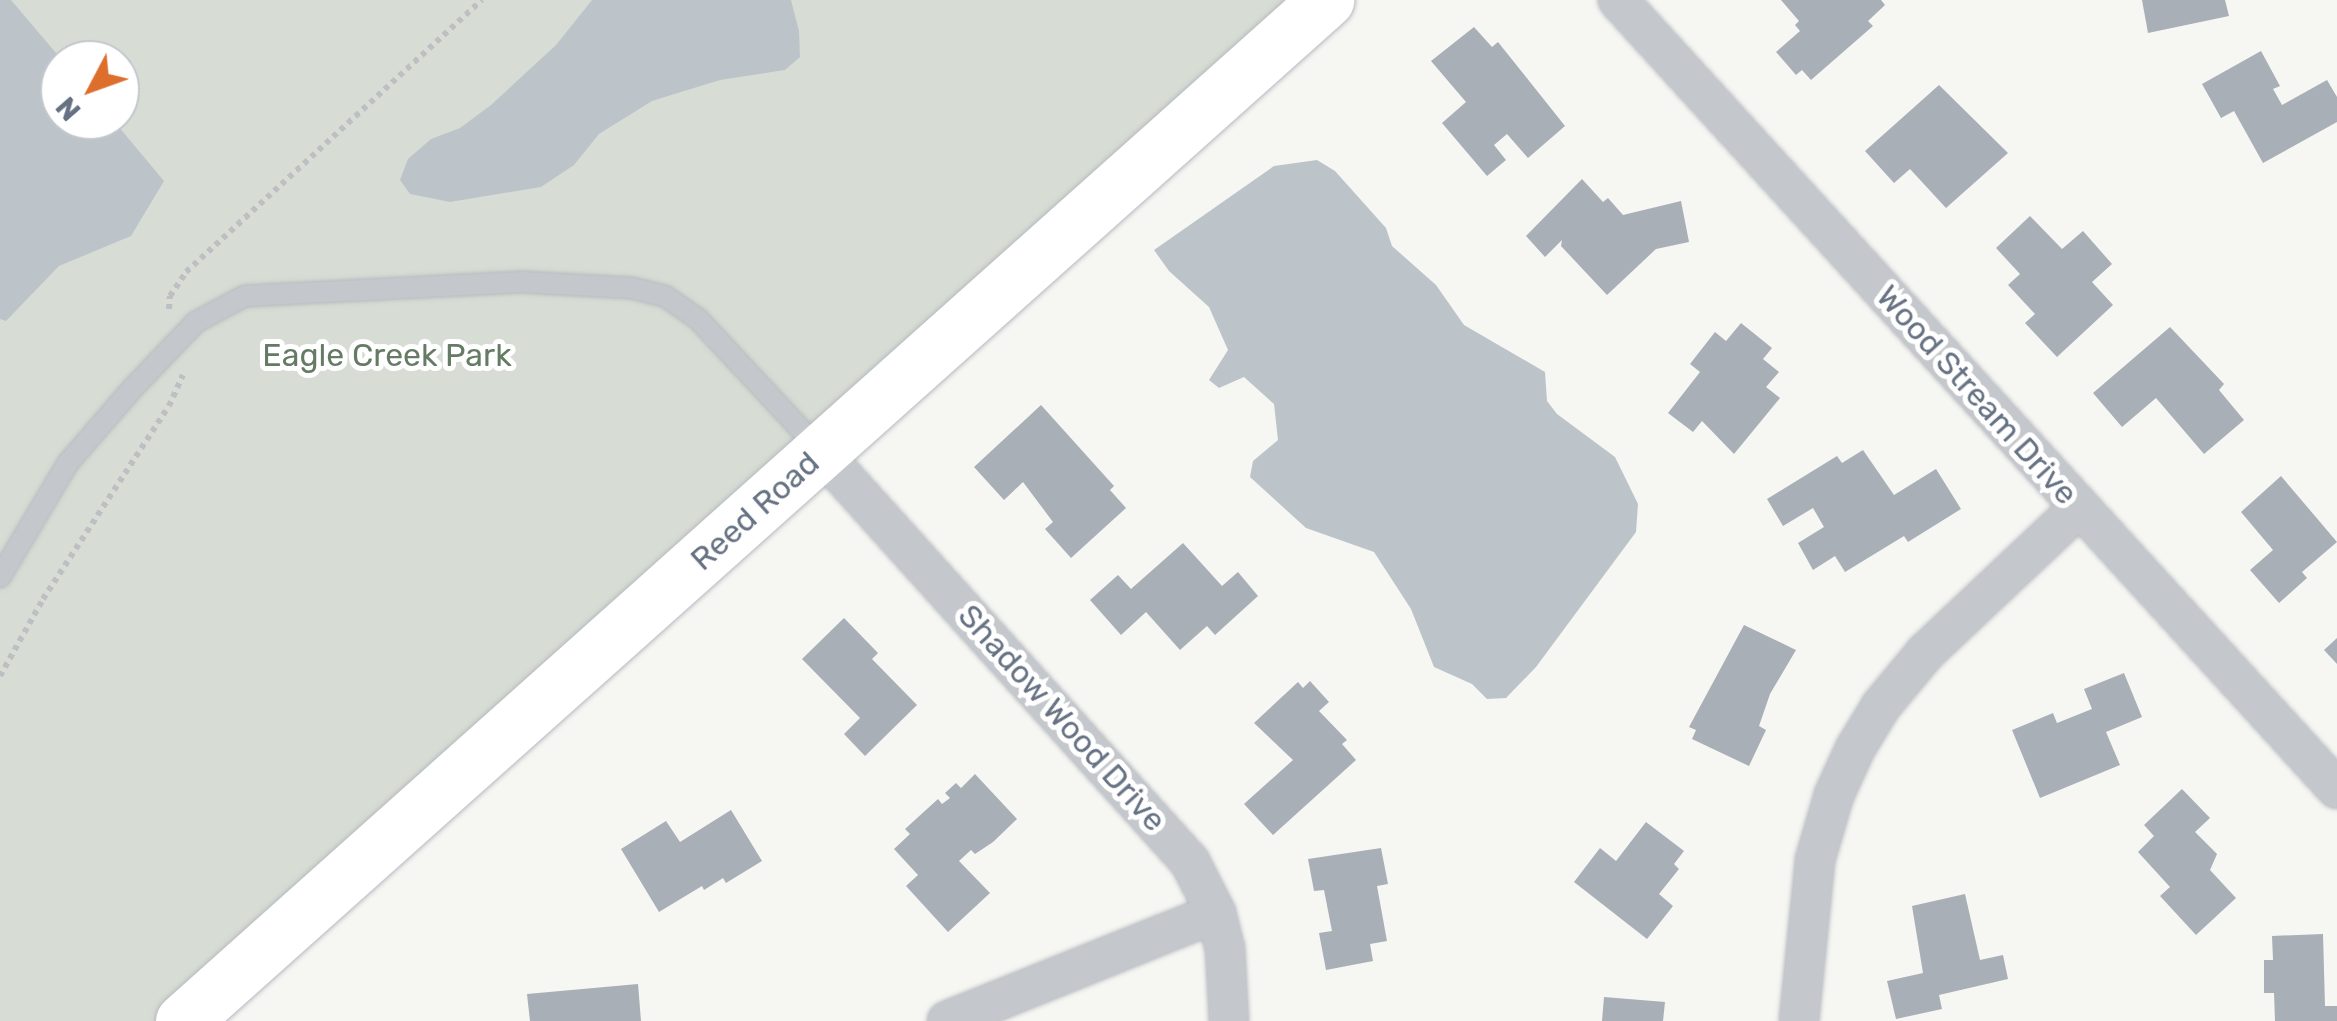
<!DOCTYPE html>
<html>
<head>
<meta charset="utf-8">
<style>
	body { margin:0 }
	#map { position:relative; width:2337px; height:1021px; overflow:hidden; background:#f6f6f3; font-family:Rubik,sans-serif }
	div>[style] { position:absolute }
	.green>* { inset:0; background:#d7ddd4 }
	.water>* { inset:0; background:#bcc4ca }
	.building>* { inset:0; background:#a9afb6 }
	.path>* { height:6px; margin-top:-3px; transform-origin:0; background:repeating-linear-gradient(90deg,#bebfc2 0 5px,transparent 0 10px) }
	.roads { filter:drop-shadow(0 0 2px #b6babf) drop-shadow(0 0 2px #b6babf) }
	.lane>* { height:20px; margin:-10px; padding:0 10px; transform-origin:10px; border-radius:10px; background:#c4c7cb }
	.street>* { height:38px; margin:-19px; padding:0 19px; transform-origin:19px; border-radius:19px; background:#c4c7cb }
	.secondary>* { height:55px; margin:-27.5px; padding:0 27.5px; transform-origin:27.5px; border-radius:27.5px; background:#fff }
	span { translate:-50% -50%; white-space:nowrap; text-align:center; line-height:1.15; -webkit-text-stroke:10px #fff; paint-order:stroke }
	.park-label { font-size:32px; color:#667b65 }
	.street-label { font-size:32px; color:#667283 }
	.north { position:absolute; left:40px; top:40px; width:100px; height:100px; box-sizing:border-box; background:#fff; border:2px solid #c2c7cd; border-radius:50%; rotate:229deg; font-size:28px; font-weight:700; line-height:40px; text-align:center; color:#667283 }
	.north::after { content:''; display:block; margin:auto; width:35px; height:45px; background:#de6e2c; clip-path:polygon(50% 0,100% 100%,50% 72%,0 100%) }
</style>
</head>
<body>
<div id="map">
	<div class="green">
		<div style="clip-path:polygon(evenodd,0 0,1316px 0,172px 1021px,0 1021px,0 0,60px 60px,120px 60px,120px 120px,60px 120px,60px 60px)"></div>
	</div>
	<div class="water">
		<div style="clip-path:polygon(0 0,11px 0,62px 60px,60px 120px,113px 120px,164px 181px,131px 236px,59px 266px,6px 321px,0 319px)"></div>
		<div style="clip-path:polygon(592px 0,791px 0,799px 31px,800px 57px,785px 70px,720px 80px,652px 101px,599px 134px,574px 165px,541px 187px,450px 202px,410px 194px,400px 180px,408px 159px,431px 139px,460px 128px,491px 105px,556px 45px)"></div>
		<div style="clip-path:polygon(1317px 160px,1335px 171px,1386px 228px,1392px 246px,1436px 285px,1464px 325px,1545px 372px,1547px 401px,1557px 414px,1615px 457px,1638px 504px,1636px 532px,1536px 667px,1506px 698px,1487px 699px,1472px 684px,1434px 667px,1411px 609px,1374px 552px,1306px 528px,1250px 477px,1253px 461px,1278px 440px,1274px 404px,1244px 377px,1219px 388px,1209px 380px,1228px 350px,1209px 307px,1169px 271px,1154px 250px,1274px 166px)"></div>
	</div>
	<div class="building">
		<div style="clip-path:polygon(1781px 0,1881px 0,1885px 5px,1868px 21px,1873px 26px,1811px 80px,1802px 70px,1796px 75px,1776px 52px,1800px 31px,1795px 25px,1799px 21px)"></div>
		<div style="clip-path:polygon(2142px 0,2225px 0,2229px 16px,2148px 33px)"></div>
		<div style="clip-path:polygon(1474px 27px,1492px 47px,1498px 42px,1565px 126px,1528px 158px,1507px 134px,1494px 145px,1506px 160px,1487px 176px,1442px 123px,1466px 102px,1431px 61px)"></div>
		<div style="clip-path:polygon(2261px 51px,2280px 86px,2273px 89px,2282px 105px,2327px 80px,2337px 97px,2337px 122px,2263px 163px,2234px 111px,2221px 118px,2202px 84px)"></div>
		<div style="clip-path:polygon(1939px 85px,2008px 153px,1946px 208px,1910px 169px,1894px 183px,1865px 151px)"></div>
		<div style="clip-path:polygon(1582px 179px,1603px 202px,1608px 198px,1623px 215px,1681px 201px,1689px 242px,1656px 249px,1607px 295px,1561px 246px,1562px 240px,1545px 257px,1526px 236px)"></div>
		<div style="clip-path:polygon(2030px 216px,2062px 249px,2083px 231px,2112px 264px,2092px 282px,2113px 305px,2057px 357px,2025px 323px,2035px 314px,2008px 285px,2020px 274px,1996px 248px)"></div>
		<div style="clip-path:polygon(1741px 323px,1772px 348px,1763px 359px,1779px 372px,1766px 387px,1780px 398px,1734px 454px,1702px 421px,1693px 432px,1668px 413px,1700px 372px,1690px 364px,1715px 332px,1726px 341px)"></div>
		<div style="clip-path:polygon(2170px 327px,2224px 384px,2219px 390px,2244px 420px,2204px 454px,2156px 398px,2122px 427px,2093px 393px)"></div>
		<div style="clip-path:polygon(1041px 405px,1114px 486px,1110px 490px,1126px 508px,1071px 558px,1045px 529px,1053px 522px,1023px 482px,1004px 500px,974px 467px)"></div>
		<div style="clip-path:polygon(1863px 450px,1894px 495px,1936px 469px,1961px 509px,1908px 542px,1904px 536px,1845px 572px,1835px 556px,1813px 570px,1798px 543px,1824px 527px,1813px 508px,1783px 526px,1767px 499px,1837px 456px,1842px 463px)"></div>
		<div style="clip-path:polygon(2281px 476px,2337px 542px,2302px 572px,2307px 578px,2279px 603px,2250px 570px,2273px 550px,2241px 512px)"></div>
		<div style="clip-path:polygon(1183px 543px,1222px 586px,1238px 572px,1258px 596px,1215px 635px,1207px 626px,1180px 650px,1146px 612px,1121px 635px,1090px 600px,1118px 575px,1131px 589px)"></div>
		<div style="clip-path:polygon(844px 618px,878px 653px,872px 659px,917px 705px,865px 756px,844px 734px,860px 718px,802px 659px)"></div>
		<div style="clip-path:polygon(1744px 625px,1796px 650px,1770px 694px,1759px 726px,1766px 730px,1749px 766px,1692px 739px,1696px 730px,1689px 727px)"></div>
		<div style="clip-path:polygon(2337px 638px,2337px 664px,2324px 650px)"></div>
		<div style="clip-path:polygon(2124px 673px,2142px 717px,2106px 732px,2120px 765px,2040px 798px,2012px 730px,2053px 713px,2057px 723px,2092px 709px,2084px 689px)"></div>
		<div style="clip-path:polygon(1310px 681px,1329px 702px,1319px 711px,1347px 740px,1342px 744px,1356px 760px,1273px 835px,1244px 804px,1293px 760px,1254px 723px,1298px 682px,1303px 688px)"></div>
		<div style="clip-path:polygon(975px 774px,1017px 819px,993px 842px,975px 854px,971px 850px,959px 861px,990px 893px,948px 932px,906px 886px,918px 875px,894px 849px,910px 834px,905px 829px,938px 799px,942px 804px,950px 798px,945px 793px,956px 783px,961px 788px)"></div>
		<div style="clip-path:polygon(2182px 789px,2210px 818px,2195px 832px,2217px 854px,2210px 870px,2236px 898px,2196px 935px,2160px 896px,2170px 887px,2138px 852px,2154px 836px,2144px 825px)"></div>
		<div style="clip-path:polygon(731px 810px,762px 861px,726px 883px,723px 878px,704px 890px,702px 886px,659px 912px,621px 849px,666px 821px,680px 842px)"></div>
		<div style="clip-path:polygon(1646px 822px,1684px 851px,1674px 864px,1679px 869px,1659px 894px,1673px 906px,1647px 939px,1574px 882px,1600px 848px,1616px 861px)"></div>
		<div style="clip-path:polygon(1381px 848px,1388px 884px,1377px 886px,1387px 941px,1370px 944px,1373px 961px,1326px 970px,1319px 933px,1332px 931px,1324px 890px,1314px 891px,1308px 859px)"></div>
		<div style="clip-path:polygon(1965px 894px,1980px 960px,2003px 955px,2008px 979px,1939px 995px,1942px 1009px,1896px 1019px,1887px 981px,1923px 973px,1912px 906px)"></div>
		<div style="clip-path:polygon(2323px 934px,2325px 1006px,2337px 1006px,2337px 1021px,2275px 1021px,2274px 993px,2264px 993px,2264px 960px,2273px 960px,2272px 936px)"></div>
		<div style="clip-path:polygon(638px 984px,641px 1021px,530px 1021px,527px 994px)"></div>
		<div style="clip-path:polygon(1604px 997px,1665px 1002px,1663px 1021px,1602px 1021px)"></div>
	</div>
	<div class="path">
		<div style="left:169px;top:309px;width:13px;rotate:-86deg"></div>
		<div style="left:170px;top:296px;width:29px;rotate:-56deg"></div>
		<div style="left:186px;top:272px;width:402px;rotate:-42.6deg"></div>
		<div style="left:0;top:676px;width:88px;rotate:-60.8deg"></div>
		<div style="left:43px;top:599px;width:230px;rotate:-56.9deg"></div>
		<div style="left:169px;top:406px;width:34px;rotate:-66deg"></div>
	</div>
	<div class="roads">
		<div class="lane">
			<div style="left:0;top:577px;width:133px;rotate:-59.2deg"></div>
			<div style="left:68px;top:463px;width:99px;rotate:-49.1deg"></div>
			<div style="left:133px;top:388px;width:91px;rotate:-46.3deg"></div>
			<div style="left:196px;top:322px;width:55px;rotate:-28deg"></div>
			<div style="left:245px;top:296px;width:277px;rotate:-2.9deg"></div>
			<div style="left:522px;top:282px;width:110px;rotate:3.1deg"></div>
			<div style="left:632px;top:288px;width:34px;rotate:14deg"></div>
			<div style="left:665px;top:296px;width:39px;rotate:35deg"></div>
			<div style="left:697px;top:318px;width:180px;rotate:47deg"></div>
		</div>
		<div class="street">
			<div style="left:1618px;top:0;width:1067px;rotate:47.66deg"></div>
			<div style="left:821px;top:452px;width:552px;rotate:48.01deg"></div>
			<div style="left:1190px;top:862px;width:57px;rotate:63deg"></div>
			<div style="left:1216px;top:913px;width:36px;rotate:76deg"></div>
			<div style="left:1225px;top:948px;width:73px;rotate:86.9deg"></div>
			<div style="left:947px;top:1021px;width:290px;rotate:-21.9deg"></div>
			<div style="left:1799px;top:1021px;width:162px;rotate:-84.3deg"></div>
			<div style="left:1815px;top:860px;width:68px;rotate:-73.7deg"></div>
			<div style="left:1834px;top:795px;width:51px;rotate:-65.5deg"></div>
			<div style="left:1855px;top:749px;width:50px;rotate:-58.8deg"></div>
			<div style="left:1881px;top:706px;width:69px;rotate:-50.3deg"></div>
			<div style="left:1925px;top:653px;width:213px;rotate:-43.3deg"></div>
		</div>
		<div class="secondary">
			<div style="left:183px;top:1021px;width:1533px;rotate:-41.77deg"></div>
		</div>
	</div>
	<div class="park-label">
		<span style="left:387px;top:355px">Eagle Creek Park</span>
	</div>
	<div class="street-label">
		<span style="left:1977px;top:395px;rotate:48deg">Wood Stream Drive</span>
		<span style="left:755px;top:511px;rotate:-42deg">Reed Road</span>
		<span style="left:1062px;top:718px;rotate:48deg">Shadow Wood Drive</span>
	</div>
	<div class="north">N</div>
</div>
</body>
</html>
